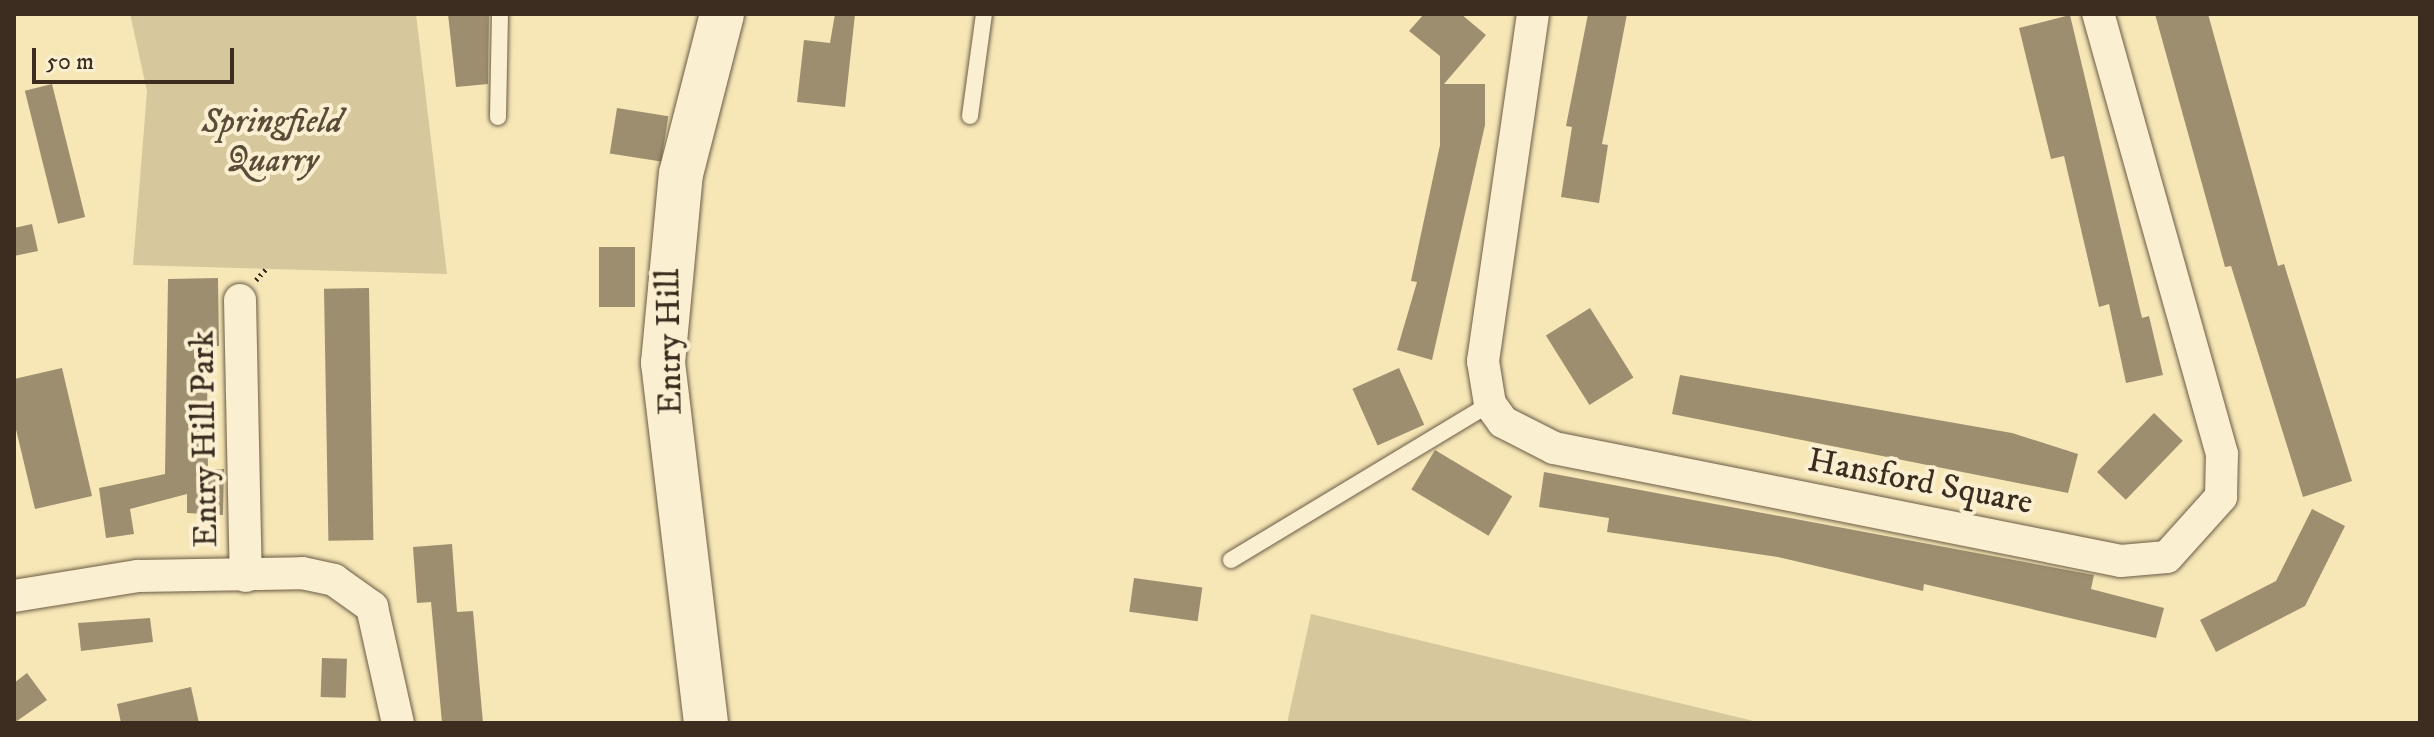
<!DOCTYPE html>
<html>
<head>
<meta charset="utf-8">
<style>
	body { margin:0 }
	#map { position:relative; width:2434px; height:737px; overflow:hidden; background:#f7e7b7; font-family:"IM FELL DW Pica",serif }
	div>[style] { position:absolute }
	.green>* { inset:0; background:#d7c79d }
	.building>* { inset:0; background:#9d8e6f; transform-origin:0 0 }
	.path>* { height:5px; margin-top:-2.5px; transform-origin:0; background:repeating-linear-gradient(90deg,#3c2d20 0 2px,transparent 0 6px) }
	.roads { filter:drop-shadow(0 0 2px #6b5c46) drop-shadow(0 0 2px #6b5c46) }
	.lane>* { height:16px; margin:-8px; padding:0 8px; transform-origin:8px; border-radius:8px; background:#faefd0 }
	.street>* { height:32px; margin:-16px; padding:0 16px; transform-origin:16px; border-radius:16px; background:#faefd0 }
	.secondary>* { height:44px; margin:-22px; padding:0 22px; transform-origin:22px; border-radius:22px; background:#faefd0 }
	span { translate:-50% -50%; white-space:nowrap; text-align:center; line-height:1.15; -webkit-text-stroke:8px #faefd0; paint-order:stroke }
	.park-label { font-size:34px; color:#5b4c39; font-style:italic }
	.street-label { font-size:34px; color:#3c2d20 }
	.frame { position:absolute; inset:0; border:16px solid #3c2d20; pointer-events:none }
	.scale { position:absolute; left:32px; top:48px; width:202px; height:36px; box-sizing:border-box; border:4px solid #3c2d20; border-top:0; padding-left:10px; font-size:24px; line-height:28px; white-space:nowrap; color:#3c2d20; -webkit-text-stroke:6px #faefd0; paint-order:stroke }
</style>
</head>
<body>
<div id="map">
	<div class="green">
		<div style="clip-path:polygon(130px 14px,416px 14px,447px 274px,133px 265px,147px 91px)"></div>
		<div style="clip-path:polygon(1311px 614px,1762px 723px,1287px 723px)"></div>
	</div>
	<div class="building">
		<div style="clip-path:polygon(448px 14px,489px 14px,488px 84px,456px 87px)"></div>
		<div style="clip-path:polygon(835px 14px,855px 14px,845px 107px,797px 102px,804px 40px,830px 43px)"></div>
		<div style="clip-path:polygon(1424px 14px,1461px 14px,1486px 35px,1444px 84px,1485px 84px,1485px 125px,1432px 360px,1397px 350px,1417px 282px,1411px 281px,1440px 145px,1440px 56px,1409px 31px)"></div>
		<div style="clip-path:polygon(1588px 14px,1627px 14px,1602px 144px,1608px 145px,1599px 203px,1561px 197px,1572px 127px,1566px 126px)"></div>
		<div style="clip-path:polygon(2155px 14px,2208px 14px,2278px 266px,2284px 264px,2352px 481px,2303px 497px,2231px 266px,2225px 267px)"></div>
		<div style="clip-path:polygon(2070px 15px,2142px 318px,2149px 316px,2163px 375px,2126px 383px,2109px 304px,2099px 307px,2064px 156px,2051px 159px,2019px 28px)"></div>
		<div style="left:52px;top:84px;width:137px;height:28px;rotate:76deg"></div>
		<div style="left:617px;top:108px;width:52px;height:46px;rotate:9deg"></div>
		<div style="clip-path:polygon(32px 224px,38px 251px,14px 256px,14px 228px)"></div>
		<div style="left:599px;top:247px;width:36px;height:60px"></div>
		<div style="clip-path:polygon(218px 278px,219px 346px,208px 346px,207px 413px,208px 469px,224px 469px,223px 515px,187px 513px,187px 494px,130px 509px,134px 534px,106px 538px,99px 488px,165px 474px,168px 279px)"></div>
		<div style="left:369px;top:288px;width:252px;height:45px;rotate:89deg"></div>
		<div style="left:1590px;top:308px;width:82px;height:52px;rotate:58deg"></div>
		<div style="clip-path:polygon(62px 368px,92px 496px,35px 509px,14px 421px,14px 379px)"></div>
		<div style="left:1399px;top:368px;width:62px;height:51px;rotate:66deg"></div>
		<div style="clip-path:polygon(1680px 375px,2012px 433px,2078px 454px,2068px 493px,1672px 414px)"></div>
		<div style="left:2154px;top:413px;width:40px;height:82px;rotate:44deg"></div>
		<div style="left:1435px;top:450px;width:90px;height:46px;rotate:31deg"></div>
		<div style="clip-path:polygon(1544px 472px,2094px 575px,2091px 589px,2164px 608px,2156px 638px,1924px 584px,1923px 591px,1778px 557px,1607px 532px,1609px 518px,1539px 507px)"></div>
		<div style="clip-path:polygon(2312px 509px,2345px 526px,2305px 606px,2216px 652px,2200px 620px,2276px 581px)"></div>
		<div style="clip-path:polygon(452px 544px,457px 612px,473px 611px,483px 723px,442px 723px,431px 602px,417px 603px,413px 547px)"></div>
		<div style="left:1134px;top:578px;width:69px;height:34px;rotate:8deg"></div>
		<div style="clip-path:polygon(150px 618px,153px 642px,81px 651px,78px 623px)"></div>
		<div style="left:322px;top:658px;width:25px;height:39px;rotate:2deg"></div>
		<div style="clip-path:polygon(27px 673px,47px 700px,14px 723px,14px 683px)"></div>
		<div style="clip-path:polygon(191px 687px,199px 723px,121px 723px,117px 704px)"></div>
	</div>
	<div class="path">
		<div style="left:256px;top:280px;width:15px;rotate:-48deg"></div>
	</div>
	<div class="roads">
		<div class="lane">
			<div style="left:970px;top:116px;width:103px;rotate:-82.2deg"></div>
			<div style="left:498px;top:117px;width:103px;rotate:-88.9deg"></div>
			<div style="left:1231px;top:560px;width:302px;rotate:-31.1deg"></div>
		</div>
		<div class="street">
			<div style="left:1533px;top:14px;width:351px;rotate:98.2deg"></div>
			<div style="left:1483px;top:361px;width:44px;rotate:80.8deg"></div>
			<div style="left:1490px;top:404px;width:22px;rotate:54deg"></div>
			<div style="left:1503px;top:422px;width:57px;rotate:27deg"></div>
			<div style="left:1554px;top:448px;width:578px;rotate:11.27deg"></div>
			<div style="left:2121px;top:561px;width:46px;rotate:-5deg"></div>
			<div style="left:2167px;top:557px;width:81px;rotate:-48deg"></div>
			<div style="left:2221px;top:497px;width:43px;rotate:-88.7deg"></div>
			<div style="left:2222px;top:454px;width:457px;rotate:-105.7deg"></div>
			<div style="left:240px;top:300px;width:276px;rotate:88.8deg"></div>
			<div style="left:14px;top:596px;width:126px;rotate:-9.2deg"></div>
			<div style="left:138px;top:576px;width:164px;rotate:-1deg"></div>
			<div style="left:302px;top:573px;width:33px;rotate:12deg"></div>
			<div style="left:334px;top:580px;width:47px;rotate:35.4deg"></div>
			<div style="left:372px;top:607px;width:119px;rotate:77.4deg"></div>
		</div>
		<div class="secondary">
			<div style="left:706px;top:723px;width:363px;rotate:-96.8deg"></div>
			<div style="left:663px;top:363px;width:190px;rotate:-84.6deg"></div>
			<div style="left:681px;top:174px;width:165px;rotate:-75.6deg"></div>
		</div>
	</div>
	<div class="park-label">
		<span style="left:272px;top:142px">Springfield<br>Quarry</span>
	</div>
	<div class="street-label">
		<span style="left:670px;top:342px;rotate:-91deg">Entry Hill</span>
		<span style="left:205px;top:439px;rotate:-91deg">Entry Hill Park</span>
		<span style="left:1920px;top:482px;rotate:11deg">Hansford Square</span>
	</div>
	<div class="frame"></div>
	<div class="scale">50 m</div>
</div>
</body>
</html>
